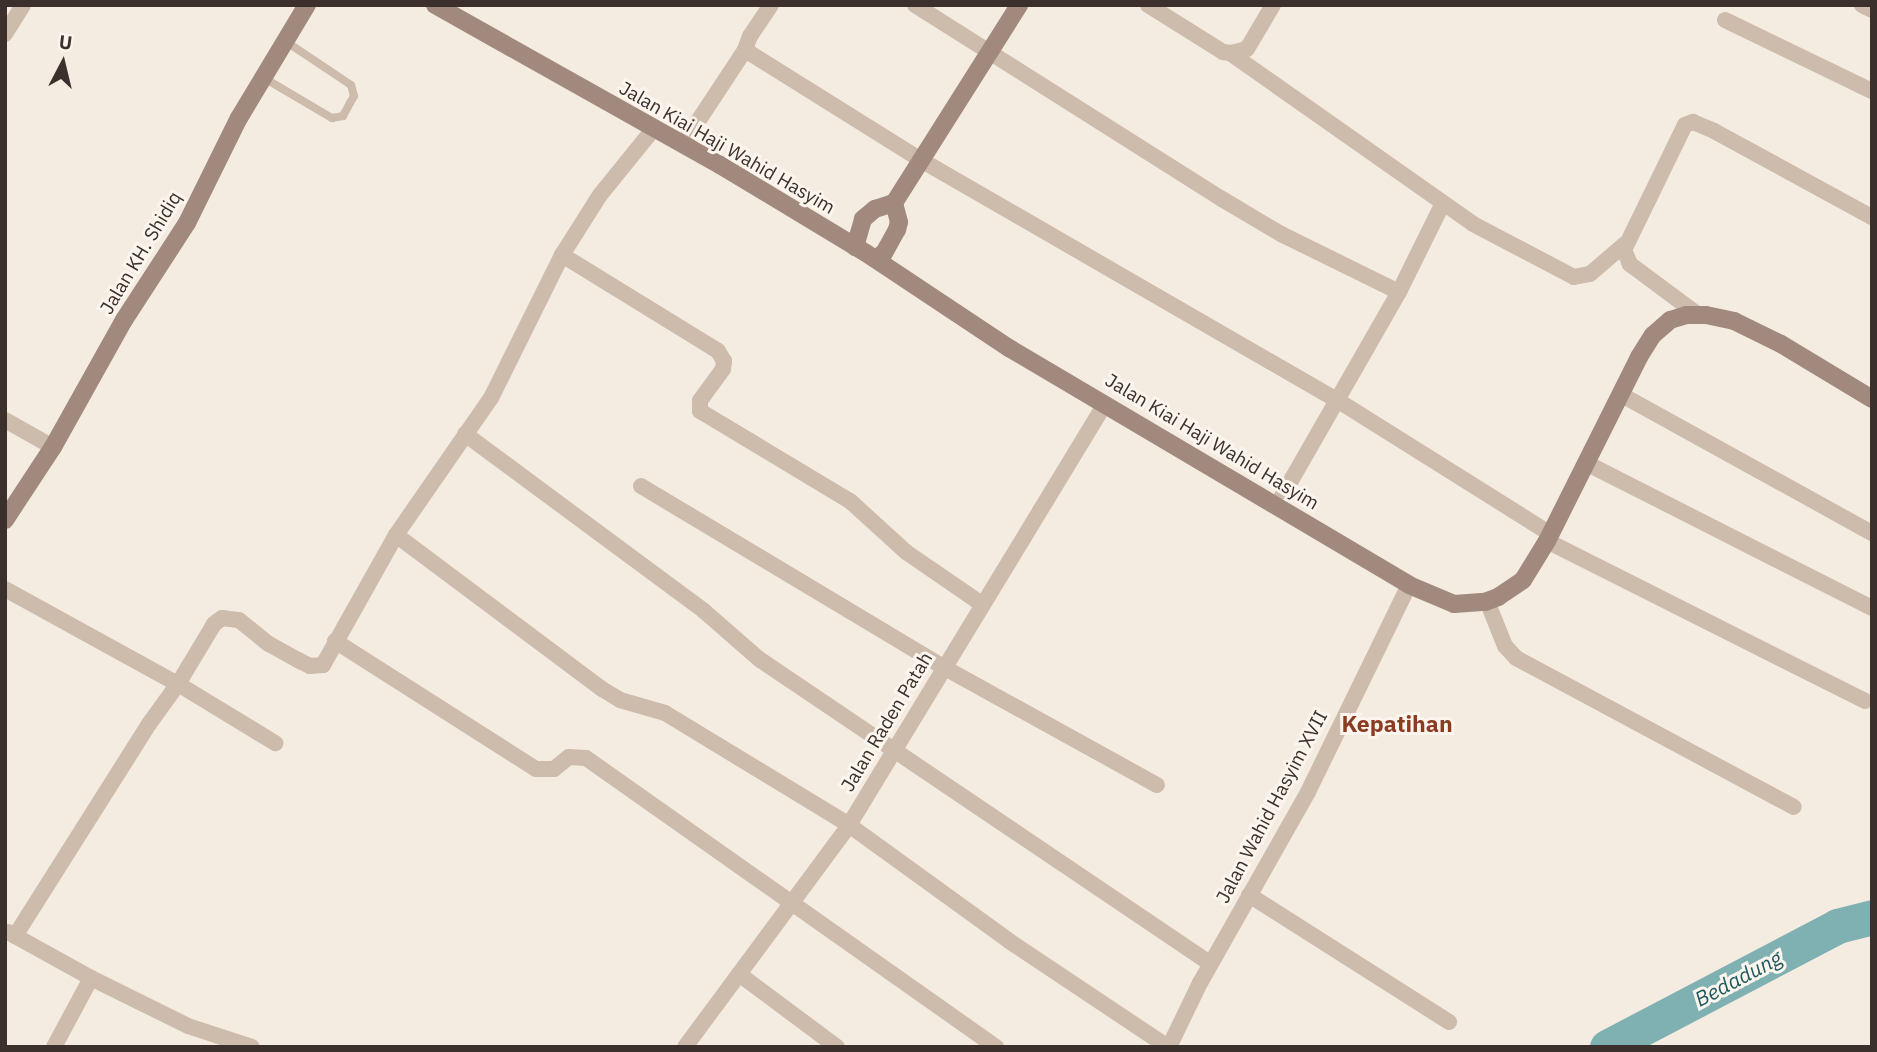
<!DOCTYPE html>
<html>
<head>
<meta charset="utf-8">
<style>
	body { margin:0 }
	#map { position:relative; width:1877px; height:1052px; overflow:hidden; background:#f4ebe1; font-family:"IBM Plex Sans",sans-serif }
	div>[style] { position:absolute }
	.river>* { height:35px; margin:-17.5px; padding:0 17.5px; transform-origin:17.5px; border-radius:17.5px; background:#7fb0b2 }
	.lane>* { height:8px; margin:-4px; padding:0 4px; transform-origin:4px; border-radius:4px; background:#cdbbac }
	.street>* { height:16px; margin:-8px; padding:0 8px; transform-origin:8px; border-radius:8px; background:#cdbbac }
	.secondary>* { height:18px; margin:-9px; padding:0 9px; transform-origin:9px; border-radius:9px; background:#a18a7d }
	span { translate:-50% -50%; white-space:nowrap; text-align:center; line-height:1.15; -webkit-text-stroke:6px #fbf5ee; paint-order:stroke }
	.street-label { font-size:19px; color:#3b302b }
	.water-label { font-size:21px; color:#1f5a5e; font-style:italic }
	.quarter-label { font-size:23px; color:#8c3b22; font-weight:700 }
	.frame { position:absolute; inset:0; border:7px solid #3b302b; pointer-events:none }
	.north { position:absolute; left:28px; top:28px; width:70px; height:70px; -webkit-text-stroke:5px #fbf5ee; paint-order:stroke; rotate:7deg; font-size:19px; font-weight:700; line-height:28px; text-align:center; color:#3b302b }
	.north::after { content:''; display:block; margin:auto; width:24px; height:32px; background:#3b302b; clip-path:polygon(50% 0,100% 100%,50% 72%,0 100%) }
</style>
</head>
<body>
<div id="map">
	<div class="river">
		<div style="left:1607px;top:1047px;width:260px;rotate:-27.7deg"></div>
		<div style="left:1837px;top:926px;width:36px;rotate:-14deg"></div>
	</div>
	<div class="lane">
		<div style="left:264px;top:78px;width:79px;rotate:30.5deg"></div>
		<div style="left:332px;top:118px;width:11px;rotate:-10deg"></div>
		<div style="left:343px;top:116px;width:15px;rotate:-62deg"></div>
		<div style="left:350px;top:103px;width:8px;rotate:-60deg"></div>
		<div style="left:354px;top:96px;width:11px;rotate:-105deg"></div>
		<div style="left:351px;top:85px;width:79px;rotate:-146.3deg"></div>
	</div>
	<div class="street">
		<div style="left:771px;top:5px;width:37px;rotate:124deg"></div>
		<div style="left:750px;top:36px;width:15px;rotate:110deg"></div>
		<div style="left:745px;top:50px;width:208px;rotate:32deg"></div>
		<div style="left:921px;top:160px;width:480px;rotate:30deg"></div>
		<div style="left:1337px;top:400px;width:252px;rotate:32.1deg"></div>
		<div style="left:915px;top:5px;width:363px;rotate:32.3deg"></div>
		<div style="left:1222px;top:199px;width:69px;rotate:30.7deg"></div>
		<div style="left:1281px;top:234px;width:131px;rotate:26.2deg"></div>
		<div style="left:1148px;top:5px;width:89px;rotate:32.1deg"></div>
		<div style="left:1223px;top:52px;width:8px;rotate:7deg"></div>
		<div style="left:1231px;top:53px;width:16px;rotate:-14deg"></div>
		<div style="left:1247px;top:49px;width:51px;rotate:-59.4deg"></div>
		<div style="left:1862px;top:5px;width:11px;rotate:27deg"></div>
		<div style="left:1725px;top:20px;width:163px;rotate:25.8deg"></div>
		<div style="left:5px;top:34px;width:34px;rotate:-58deg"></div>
		<div style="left:1230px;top:53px;width:297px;rotate:35.1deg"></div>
		<div style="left:1473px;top:224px;width:114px;rotate:27.7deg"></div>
		<div style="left:1574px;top:277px;width:16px;rotate:-11deg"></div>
		<div style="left:1590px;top:274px;width:46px;rotate:-40.6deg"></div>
		<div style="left:683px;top:144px;width:113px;rotate:-56.6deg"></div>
		<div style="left:562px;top:255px;width:183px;rotate:31.6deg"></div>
		<div style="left:718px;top:351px;width:12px;rotate:59deg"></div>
		<div style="left:724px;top:361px;width:8px;rotate:97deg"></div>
		<div style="left:723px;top:369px;width:39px;rotate:126deg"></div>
		<div style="left:700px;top:401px;width:10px;rotate:90deg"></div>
		<div style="left:700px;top:411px;width:175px;rotate:31deg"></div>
		<div style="left:850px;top:501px;width:76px;rotate:42.3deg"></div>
		<div style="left:906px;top:552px;width:93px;rotate:34.5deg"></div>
		<div style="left:1697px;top:314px;width:84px;rotate:-143.3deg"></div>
		<div style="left:1630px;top:264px;width:15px;rotate:-113deg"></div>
		<div style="left:1624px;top:250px;width:139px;rotate:-64deg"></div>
		<div style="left:1685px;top:125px;width:9px;rotate:-21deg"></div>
		<div style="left:1693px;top:122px;width:23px;rotate:23deg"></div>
		<div style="left:1714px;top:131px;width:180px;rotate:28.6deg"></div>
		<div style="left:1620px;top:394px;width:288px;rotate:28.9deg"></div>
		<div style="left:5px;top:420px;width:55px;rotate:29.4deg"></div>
		<div style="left:465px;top:434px;width:297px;rotate:36.5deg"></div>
		<div style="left:704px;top:611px;width:73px;rotate:41.1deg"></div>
		<div style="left:759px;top:659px;width:545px;rotate:34.01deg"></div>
		<div style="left:1586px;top:463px;width:321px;rotate:26.9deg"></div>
		<div style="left:641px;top:486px;width:354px;rotate:30.9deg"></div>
		<div style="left:945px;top:668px;width:242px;rotate:28.9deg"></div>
		<div style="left:1277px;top:505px;width:245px;rotate:-60.2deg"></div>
		<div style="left:1399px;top:292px;width:99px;rotate:-63.7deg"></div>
		<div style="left:396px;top:535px;width:257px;rotate:36.8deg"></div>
		<div style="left:602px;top:689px;width:21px;rotate:31deg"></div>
		<div style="left:620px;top:700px;width:47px;rotate:16.1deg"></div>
		<div style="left:665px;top:713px;width:215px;rotate:31.3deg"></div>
		<div style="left:849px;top:825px;width:198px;rotate:35.9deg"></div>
		<div style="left:1009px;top:941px;width:191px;rotate:33.7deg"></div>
		<div style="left:1547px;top:541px;width:356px;rotate:26.7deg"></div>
		<div style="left:5px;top:589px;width:197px;rotate:28.8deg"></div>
		<div style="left:178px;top:684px;width:114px;rotate:31.3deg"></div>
		<div style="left:1487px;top:601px;width:48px;rotate:68.2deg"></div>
		<div style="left:1505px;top:646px;width:16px;rotate:47deg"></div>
		<div style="left:1516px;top:658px;width:315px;rotate:28.2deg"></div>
		<div style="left:335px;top:641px;width:238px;rotate:32.5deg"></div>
		<div style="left:536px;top:769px;width:18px"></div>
		<div style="left:554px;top:769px;width:19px;rotate:-39deg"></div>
		<div style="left:569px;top:757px;width:17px;rotate:3deg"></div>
		<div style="left:586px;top:758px;width:502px;rotate:35.18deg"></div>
		<div style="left:1249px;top:895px;width:237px;rotate:32.4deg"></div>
		<div style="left:8px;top:932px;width:95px;rotate:29deg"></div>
		<div style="left:91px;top:978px;width:108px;rotate:26.3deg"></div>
		<div style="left:188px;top:1026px;width:67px;rotate:18.2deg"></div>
		<div style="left:15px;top:936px;width:251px;rotate:-57.7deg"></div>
		<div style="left:149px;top:724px;width:49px;rotate:-54.1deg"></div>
		<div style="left:178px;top:684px;width:70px;rotate:-59deg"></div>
		<div style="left:214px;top:624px;width:10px;rotate:-37deg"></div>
		<div style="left:222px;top:618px;width:17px;rotate:7deg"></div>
		<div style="left:239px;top:620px;width:38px;rotate:39deg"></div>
		<div style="left:269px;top:644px;width:33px;rotate:29deg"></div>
		<div style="left:298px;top:660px;width:13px;rotate:27deg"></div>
		<div style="left:310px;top:666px;width:13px;rotate:-4deg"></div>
		<div style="left:323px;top:665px;width:149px;rotate:-60.7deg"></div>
		<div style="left:396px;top:535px;width:167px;rotate:-55.3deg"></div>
		<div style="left:491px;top:398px;width:160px;rotate:-63.6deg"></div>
		<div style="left:562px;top:255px;width:71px;rotate:-57.7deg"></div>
		<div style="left:600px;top:195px;width:87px;rotate:-51deg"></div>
		<div style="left:739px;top:974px;width:122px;rotate:36.7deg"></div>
		<div style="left:54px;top:1047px;width:78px;rotate:-61.8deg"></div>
		<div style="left:685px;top:1047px;width:276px;rotate:-53.5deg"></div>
		<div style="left:849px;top:825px;width:491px;rotate:-58.7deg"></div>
		<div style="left:1169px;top:1047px;width:71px;rotate:-64.2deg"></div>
		<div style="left:1200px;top:983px;width:219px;rotate:-60.5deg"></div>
		<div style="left:1308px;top:792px;width:230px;rotate:-64deg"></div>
	</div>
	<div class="secondary">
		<div style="left:435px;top:5px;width:327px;rotate:29.3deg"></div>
		<div style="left:720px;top:165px;width:170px;rotate:31.1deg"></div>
		<div style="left:866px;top:253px;width:172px;rotate:33.6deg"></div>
		<div style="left:1009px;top:348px;width:465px;rotate:30.6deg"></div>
		<div style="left:1409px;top:585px;width:49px;rotate:22.9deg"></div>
		<div style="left:1454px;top:604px;width:31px;rotate:-4deg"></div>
		<div style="left:1485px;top:602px;width:14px;rotate:-21deg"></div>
		<div style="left:1498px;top:597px;width:30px;rotate:-34deg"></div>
		<div style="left:1523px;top:580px;width:46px;rotate:-58.4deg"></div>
		<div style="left:1547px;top:541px;width:206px;rotate:-63.4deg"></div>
		<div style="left:1639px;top:357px;width:26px;rotate:-58deg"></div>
		<div style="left:1653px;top:335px;width:23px;rotate:-41deg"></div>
		<div style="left:1670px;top:320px;width:17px;rotate:-17deg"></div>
		<div style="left:1686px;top:315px;width:20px"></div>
		<div style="left:1706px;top:315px;width:29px;rotate:12deg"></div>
		<div style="left:1734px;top:321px;width:52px;rotate:26.1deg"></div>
		<div style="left:1781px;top:344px;width:106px;rotate:31.1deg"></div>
		<div style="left:894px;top:203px;width:234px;rotate:-57.7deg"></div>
		<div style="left:855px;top:247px;width:29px;rotate:-74deg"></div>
		<div style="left:863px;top:219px;width:16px;rotate:-40deg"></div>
		<div style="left:875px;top:209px;width:20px;rotate:-18deg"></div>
		<div style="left:875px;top:259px;width:11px;rotate:-34deg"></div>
		<div style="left:884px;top:253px;width:26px;rotate:-61deg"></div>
		<div style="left:897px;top:230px;width:8px;rotate:-76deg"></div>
		<div style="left:899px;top:222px;width:20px;rotate:-105deg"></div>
		<div style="left:5px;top:520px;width:87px;rotate:-56.7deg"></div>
		<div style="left:53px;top:447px;width:145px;rotate:-60.8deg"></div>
		<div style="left:124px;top:320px;width:116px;rotate:-57deg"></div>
		<div style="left:187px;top:223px;width:117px;rotate:-63.7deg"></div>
		<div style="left:239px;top:118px;width:132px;rotate:-59deg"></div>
	</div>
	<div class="street-label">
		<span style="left:727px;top:148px;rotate:30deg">Jalan Kiai Haji Wahid Hasyim</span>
		<span style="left:141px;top:253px;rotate:-59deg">Jalan KH. Shidiq</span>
		<span style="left:1212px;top:442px;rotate:31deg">Jalan Kiai Haji Wahid Hasyim</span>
		<span style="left:887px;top:722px;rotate:-59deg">Jalan Raden Patah</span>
		<span style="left:1272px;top:807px;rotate:-62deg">Jalan Wahid Hasyim XVII</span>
	</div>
	<div class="water-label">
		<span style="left:1738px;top:978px;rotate:-28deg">Bedadung</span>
	</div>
	<div class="quarter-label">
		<span style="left:1397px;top:723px">Kepatihan</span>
	</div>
	<div class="frame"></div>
	<div class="north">U</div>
</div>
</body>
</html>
